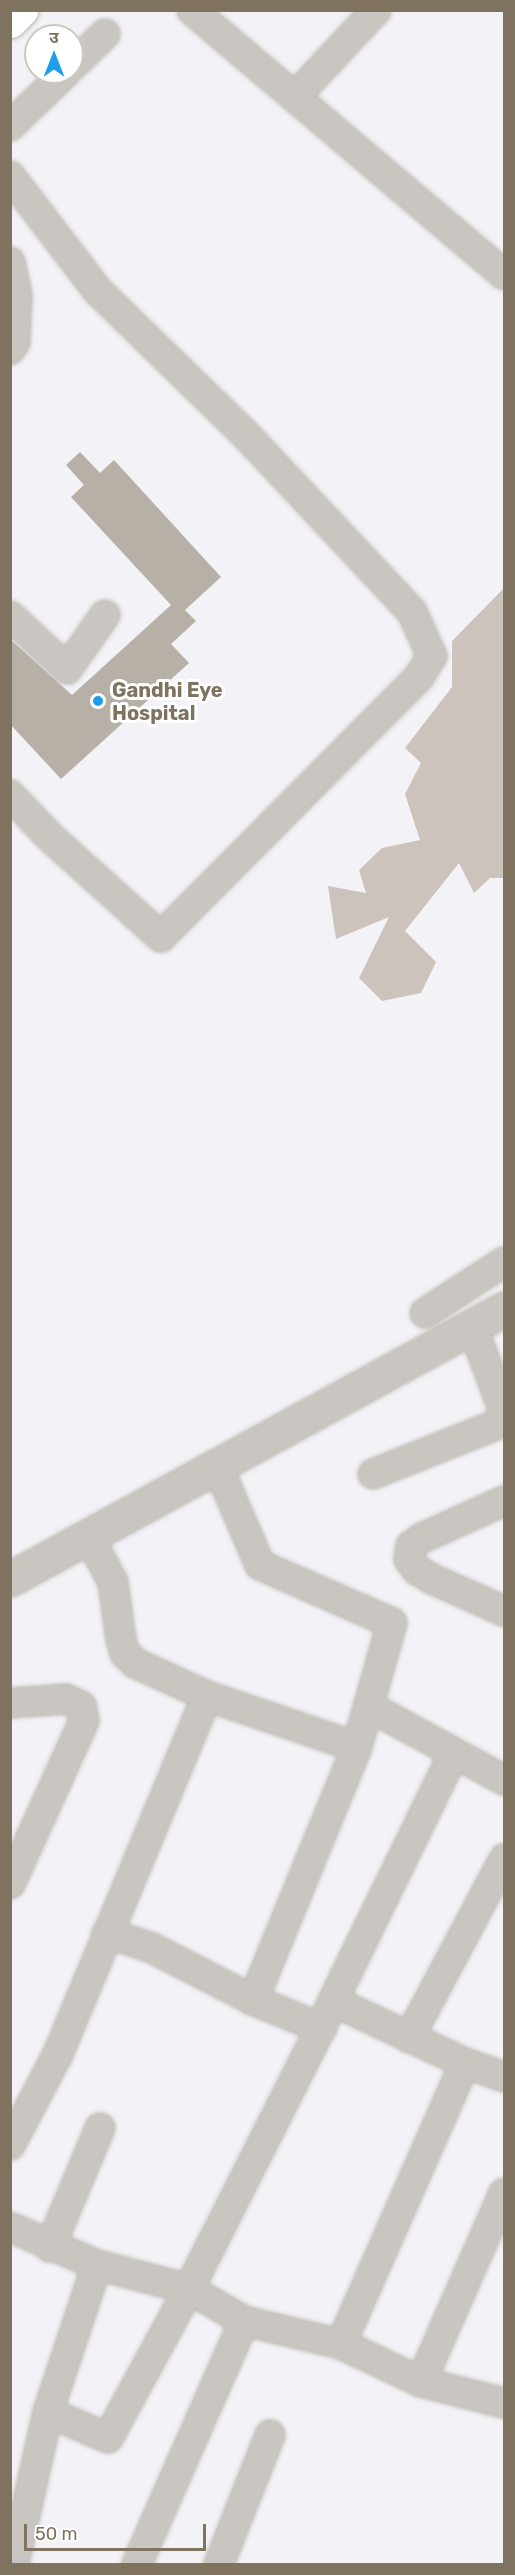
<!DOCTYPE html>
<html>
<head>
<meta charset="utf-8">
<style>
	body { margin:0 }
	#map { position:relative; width:515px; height:2575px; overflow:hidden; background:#f3f2f6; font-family:Rubik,"Noto Sans Devanagari",sans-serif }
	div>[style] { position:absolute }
	.water>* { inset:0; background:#cdc3bd }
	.building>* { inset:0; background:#b6b0a7 }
	.roads { filter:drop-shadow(0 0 2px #bdb9b3) drop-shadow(0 0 2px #bdb9b3) }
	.minor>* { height:28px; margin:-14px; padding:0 14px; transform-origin:14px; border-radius:14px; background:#c9c5c0 }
	.tertiary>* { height:33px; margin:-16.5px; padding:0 16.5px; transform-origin:16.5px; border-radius:16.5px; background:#c9c5c0 }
	.secondary>* { height:33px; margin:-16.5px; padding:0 16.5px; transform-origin:16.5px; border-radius:16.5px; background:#fff }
	.dots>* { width:16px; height:16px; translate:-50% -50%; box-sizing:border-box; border:3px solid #fff; border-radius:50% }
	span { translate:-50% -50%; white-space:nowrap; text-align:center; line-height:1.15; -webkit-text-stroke:6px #fff; paint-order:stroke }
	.poi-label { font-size:20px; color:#7f725f; font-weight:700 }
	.left { translate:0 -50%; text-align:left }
	.frame { position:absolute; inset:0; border:12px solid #7f725f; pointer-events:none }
	.north { position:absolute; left:24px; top:24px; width:60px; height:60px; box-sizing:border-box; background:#fff; border:2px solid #ccc7bf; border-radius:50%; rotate:0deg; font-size:16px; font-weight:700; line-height:24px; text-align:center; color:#7f725f }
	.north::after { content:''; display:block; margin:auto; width:21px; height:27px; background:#1d9dec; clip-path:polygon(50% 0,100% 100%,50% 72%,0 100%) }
	.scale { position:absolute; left:24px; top:2524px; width:182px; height:27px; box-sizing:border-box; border:3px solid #7f725f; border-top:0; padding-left:8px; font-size:18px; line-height:21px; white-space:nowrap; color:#7f725f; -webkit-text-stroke:4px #fff; paint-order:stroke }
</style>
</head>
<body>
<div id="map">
	<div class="water">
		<div style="clip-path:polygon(504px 588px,504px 878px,490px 878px,474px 893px,459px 863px,405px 931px,436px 962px,421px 993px,382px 1001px,359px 978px,389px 917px,336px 939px,328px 886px,366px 893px,359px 870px,382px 848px,420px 840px,405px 794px,421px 763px,405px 748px,452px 687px,452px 641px)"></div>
	</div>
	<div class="building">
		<div style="clip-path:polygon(80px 452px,100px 473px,114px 460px,221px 577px,185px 610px,196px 621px,171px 644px,189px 663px,61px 779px,10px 724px,10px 639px,72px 695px,171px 605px,71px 497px,84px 485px,66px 465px)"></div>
	</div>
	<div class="roads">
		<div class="minor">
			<div style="left:192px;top:10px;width:409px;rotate:40.3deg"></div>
			<div style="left:72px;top:66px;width:46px;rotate:-44.1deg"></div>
			<div style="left:295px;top:97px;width:119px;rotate:-47deg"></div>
			<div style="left:10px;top:126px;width:78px;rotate:-44deg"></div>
			<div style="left:10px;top:176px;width:145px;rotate:52.6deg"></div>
			<div style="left:98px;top:291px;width:205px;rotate:44.2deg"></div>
			<div style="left:245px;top:434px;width:244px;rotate:46.8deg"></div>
			<div style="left:412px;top:612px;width:48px;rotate:65.6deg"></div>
			<div style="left:432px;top:656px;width:25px;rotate:122deg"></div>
			<div style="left:419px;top:677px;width:366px;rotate:134.8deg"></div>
			<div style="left:161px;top:937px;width:151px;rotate:-138deg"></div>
			<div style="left:49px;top:836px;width:57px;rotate:-133.6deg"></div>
			<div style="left:10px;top:262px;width:35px;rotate:78deg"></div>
			<div style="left:17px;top:296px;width:46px;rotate:92.5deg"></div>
			<div style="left:15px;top:342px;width:9px;rotate:122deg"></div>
			<div style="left:10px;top:616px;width:78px;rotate:42.9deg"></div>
			<div style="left:67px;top:669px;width:66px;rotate:-54.9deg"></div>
			<div style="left:425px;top:1313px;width:94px;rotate:-32.8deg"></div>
			<div style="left:473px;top:1328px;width:90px;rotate:69.7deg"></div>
			<div style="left:217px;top:1465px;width:109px;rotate:66.7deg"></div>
			<div style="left:260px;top:1565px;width:144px;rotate:23.7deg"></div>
			<div style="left:392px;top:1623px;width:129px;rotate:105.8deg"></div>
			<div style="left:357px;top:1747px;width:274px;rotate:112.3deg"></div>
			<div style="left:373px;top:1474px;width:141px;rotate:-21.7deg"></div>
			<div style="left:504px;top:1501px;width:90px;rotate:155.7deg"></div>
			<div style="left:422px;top:1538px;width:14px;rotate:144deg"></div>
			<div style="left:411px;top:1546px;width:13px;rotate:99deg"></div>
			<div style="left:409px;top:1559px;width:14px;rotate:54deg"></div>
			<div style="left:417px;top:1570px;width:17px;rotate:31deg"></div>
			<div style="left:432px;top:1579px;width:79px;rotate:24deg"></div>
			<div style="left:90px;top:1539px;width:49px;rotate:61.9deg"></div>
			<div style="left:113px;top:1582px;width:59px;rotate:82.1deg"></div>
			<div style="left:121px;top:1640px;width:14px;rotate:73deg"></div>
			<div style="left:125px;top:1653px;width:14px;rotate:45deg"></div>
			<div style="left:135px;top:1663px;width:79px;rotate:24.6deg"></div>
			<div style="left:207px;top:1696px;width:158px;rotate:18.8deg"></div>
			<div style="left:10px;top:1703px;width:56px;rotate:-4.1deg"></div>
			<div style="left:66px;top:1699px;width:17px;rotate:25deg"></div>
			<div style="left:81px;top:1706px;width:15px;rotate:79deg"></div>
			<div style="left:84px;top:1721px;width:179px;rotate:114.4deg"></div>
			<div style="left:370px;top:1707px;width:153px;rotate:28.6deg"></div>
			<div style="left:107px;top:1933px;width:47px;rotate:18.4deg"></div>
			<div style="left:152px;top:1948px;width:114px;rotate:27.2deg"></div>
			<div style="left:253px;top:2000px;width:74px;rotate:22.4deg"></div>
			<div style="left:321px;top:2028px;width:30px;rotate:-66deg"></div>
			<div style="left:333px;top:2001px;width:146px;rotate:25.2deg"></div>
			<div style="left:465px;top:2063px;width:41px;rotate:19.7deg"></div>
			<div style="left:333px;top:2001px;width:276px;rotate:-64deg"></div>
			<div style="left:409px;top:2038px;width:203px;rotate:-62deg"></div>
			<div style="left:10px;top:2145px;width:103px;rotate:-62.2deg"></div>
			<div style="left:58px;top:2054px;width:388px;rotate:-67.4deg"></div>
			<div style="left:10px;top:2227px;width:95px;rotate:23.6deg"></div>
			<div style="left:97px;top:2265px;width:95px;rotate:14.6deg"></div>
			<div style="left:189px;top:2289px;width:64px;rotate:30.2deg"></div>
			<div style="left:244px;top:2321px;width:100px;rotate:13.3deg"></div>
			<div style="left:341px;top:2344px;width:89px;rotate:25.4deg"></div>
			<div style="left:421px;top:2382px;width:86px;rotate:14.2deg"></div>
			<div style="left:50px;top:2247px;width:129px;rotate:-67.2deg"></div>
			<div style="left:341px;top:2344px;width:307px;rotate:-66.2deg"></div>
			<div style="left:421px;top:2382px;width:206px;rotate:-66.3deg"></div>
			<div style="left:48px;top:2412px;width:65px;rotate:23.4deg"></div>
			<div style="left:108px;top:2438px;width:170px;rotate:-61.5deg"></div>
			<div style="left:189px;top:2289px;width:292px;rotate:-63.2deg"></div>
			<div style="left:14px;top:2564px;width:156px;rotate:-77.4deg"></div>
			<div style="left:48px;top:2412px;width:155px;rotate:-71.6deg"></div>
			<div style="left:137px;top:2564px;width:266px;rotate:-66.2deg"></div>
			<div style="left:219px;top:2564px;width:139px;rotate:-68.4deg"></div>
		</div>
		<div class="tertiary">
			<div style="left:10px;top:1579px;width:563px;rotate:-28.66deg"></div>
		</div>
		<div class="secondary">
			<div style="left:10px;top:21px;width:16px;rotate:-45deg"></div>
		</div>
	</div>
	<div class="dots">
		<div style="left:98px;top:701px;background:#1d9dec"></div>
	</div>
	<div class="poi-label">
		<span class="left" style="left:112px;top:702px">Gandhi Eye<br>Hospital</span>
	</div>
	<div class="frame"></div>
	<div class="north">उ</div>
	<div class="scale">50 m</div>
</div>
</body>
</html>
